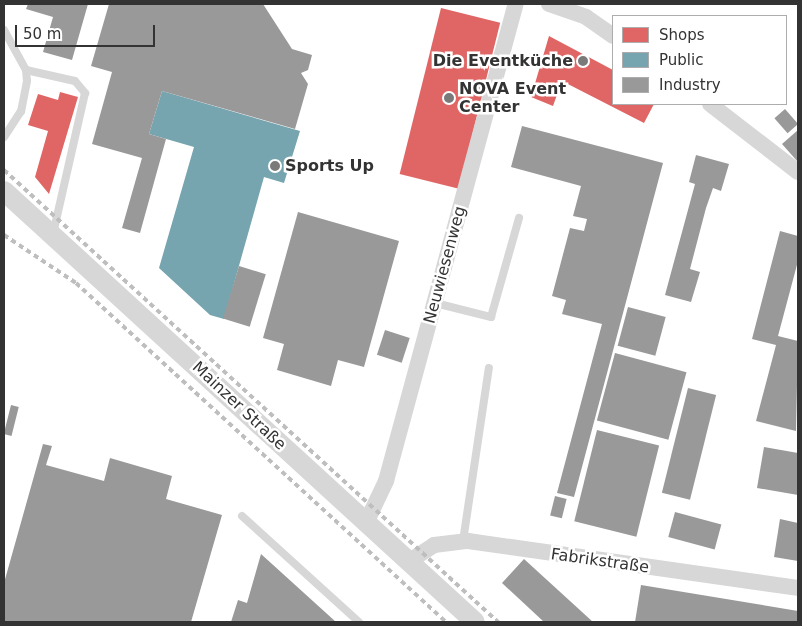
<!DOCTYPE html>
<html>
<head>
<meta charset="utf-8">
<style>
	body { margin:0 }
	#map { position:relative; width:802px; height:626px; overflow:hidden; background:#fff; font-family:"DejaVu Sans",sans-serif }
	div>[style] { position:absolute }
	.shops>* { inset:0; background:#e06666; transform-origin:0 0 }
	.public>* { inset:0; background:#76a5af }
	.industry>* { inset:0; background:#999; transform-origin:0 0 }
	.service>* { height:8px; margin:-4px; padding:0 4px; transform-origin:4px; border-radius:4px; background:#d7d7d7 }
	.minor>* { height:16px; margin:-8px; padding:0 8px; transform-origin:8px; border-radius:8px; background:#d7d7d7 }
	.tertiary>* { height:20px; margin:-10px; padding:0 10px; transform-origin:10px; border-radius:10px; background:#d7d7d7 }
	.rail>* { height:4px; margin-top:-2px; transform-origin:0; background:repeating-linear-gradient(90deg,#bebebe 0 5px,transparent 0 9px) }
	.dots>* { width:14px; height:14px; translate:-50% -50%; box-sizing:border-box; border:2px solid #fff; border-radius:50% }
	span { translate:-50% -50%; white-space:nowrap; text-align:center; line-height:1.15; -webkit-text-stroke:5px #fff; paint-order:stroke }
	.poi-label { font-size:16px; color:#333; font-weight:700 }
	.right { translate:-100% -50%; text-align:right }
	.left { translate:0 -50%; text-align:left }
	.street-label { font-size:16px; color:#333 }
	.frame { position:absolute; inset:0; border:5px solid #333; pointer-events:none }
	.legend { position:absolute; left:612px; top:15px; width:175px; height:90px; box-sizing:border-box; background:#fff; border:1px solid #adadad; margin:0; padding:6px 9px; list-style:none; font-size:15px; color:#333 }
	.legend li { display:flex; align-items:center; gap:10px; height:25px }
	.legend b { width:25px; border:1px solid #adadad }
	.scale { position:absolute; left:15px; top:25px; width:140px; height:22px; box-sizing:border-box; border:2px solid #333; border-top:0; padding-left:6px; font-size:15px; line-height:18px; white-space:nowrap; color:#333; -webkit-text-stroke:4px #fff; paint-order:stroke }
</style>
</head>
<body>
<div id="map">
	<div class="shops">
		<div style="left:441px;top:8px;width:61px;height:171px;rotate:14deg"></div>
		<div style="clip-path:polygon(549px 36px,613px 70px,613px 104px,654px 104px,644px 123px,562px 81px,553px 106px,531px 97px)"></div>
		<div style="clip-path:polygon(60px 92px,78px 97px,49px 194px,35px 177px,48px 131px,28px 125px,38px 94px,58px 100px)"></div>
	</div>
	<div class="public">
		<div style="clip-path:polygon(162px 91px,300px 131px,284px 183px,264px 177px,224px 319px,210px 315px,159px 268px,194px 147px,149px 134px)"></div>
	</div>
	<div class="industry">
		<div style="clip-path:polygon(28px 4px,88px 4px,72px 60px,43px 52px,53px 17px,26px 9px)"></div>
		<div style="clip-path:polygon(109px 4px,263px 4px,292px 49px,312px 55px,308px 70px,301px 73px,308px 84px,295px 129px,162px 91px,149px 134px,166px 139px,140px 233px,122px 228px,142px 158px,92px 144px,112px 72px,91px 66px)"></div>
		<div style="left:785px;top:109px;width:20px;height:14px;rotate:49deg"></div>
		<div style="clip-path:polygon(522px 126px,663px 163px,574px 497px,557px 493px,602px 324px,562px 314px,566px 300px,552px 296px,570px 228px,584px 231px,587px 219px,573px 216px,581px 186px,511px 167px)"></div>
		<div style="clip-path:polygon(798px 130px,798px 162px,782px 144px)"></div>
		<div style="clip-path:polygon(696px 155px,729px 164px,721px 191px,713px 188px,706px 208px,690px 269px,700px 272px,691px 302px,665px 295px,695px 184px,689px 182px)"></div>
		<div style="clip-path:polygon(298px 212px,399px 241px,364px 367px,338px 360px,331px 386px,277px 370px,284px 344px,263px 338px)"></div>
		<div style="clip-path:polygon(780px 231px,798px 236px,798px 261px,778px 336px,798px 341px,796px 431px,756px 421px,776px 345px,752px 339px)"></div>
		<div style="left:239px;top:266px;width:28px;height:55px;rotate:17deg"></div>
		<div style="left:628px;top:307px;width:39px;height:40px;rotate:15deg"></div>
		<div style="left:385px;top:330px;width:26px;height:26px;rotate:18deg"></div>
		<div style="left:615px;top:353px;width:74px;height:70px;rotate:15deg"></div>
		<div style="left:688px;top:388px;width:29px;height:108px;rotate:14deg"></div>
		<div style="left:11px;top:405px;width:8px;height:30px;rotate:14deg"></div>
		<div style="left:597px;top:430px;width:64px;height:94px;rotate:14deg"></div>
		<div style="clip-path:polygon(43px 444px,52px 446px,46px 465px,104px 481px,110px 458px,172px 476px,166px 499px,222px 515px,191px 622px,4px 622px,4px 583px)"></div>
		<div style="clip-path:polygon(764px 447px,798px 453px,798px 495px,757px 488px)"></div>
		<div style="left:555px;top:496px;width:12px;height:20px;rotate:14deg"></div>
		<div style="left:675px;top:512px;width:48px;height:26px;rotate:15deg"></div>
		<div style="clip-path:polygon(780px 519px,798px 523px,798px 561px,774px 557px)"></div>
		<div style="clip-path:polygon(261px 554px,336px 622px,231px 622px,238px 600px,247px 603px)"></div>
		<div style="clip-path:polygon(524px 559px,593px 622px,544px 622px,502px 583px)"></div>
		<div style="clip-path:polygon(641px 585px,798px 611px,798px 622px,635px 622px)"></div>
	</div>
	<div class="service">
		<div style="left:4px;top:30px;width:46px;rotate:61.2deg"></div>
		<div style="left:26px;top:70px;width:11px;rotate:85deg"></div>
		<div style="left:27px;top:81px;width:31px;rotate:101deg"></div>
		<div style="left:21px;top:111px;width:31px;rotate:123deg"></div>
		<div style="left:26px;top:70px;width:50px;rotate:12.7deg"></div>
		<div style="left:75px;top:81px;width:16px;rotate:50deg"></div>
		<div style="left:85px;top:93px;width:145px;rotate:102.8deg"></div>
		<div style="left:435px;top:303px;width:58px;rotate:14deg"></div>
		<div style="left:491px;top:317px;width:103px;rotate:-74.2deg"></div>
		<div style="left:242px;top:516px;width:158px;rotate:42.2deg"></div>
		<div style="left:463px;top:541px;width:175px;rotate:-81.5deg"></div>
	</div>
	<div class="minor">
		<div style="left:549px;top:4px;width:39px;rotate:19deg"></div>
		<div style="left:586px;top:17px;width:33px;rotate:35deg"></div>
		<div style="left:710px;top:104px;width:111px;rotate:37.7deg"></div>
		<div style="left:366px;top:523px;width:47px;rotate:-64.5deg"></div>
		<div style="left:386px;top:481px;width:494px;rotate:-74.8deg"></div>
		<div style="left:408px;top:562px;width:31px;rotate:-33deg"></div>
		<div style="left:434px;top:545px;width:34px;rotate:-7deg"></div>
		<div style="left:468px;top:541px;width:333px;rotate:8.1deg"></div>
	</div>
	<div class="tertiary">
		<div style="left:4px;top:191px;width:638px;rotate:42.46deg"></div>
	</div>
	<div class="rail">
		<div style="left:4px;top:170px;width:670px;rotate:42.46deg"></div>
		<div style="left:4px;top:235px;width:87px;rotate:33.7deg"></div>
		<div style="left:76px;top:283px;width:502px;rotate:42.5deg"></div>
	</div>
	<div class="dots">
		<div style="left:583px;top:61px;background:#7a7a7a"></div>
		<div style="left:449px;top:98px;background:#7a7a7a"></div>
		<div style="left:275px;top:166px;background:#7a7a7a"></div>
	</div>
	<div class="poi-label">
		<span class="right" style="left:573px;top:61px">Die Eventküche</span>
		<span class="left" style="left:459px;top:98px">NOVA Event<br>Center</span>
		<span class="left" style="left:285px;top:166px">Sports Up</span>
	</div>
	<div class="street-label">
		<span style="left:445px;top:265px;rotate:-75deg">Neuwiesenweg</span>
		<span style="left:239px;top:406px;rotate:43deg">Mainzer Straße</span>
		<span style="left:600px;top:561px;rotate:8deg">Fabrikstraße</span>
	</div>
	<div class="frame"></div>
	<ul class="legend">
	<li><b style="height:14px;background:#e06666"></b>Shops</li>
	<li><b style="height:14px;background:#76a5af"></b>Public</li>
	<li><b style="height:14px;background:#999"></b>Industry</li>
	</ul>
	<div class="scale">50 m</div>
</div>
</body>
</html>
